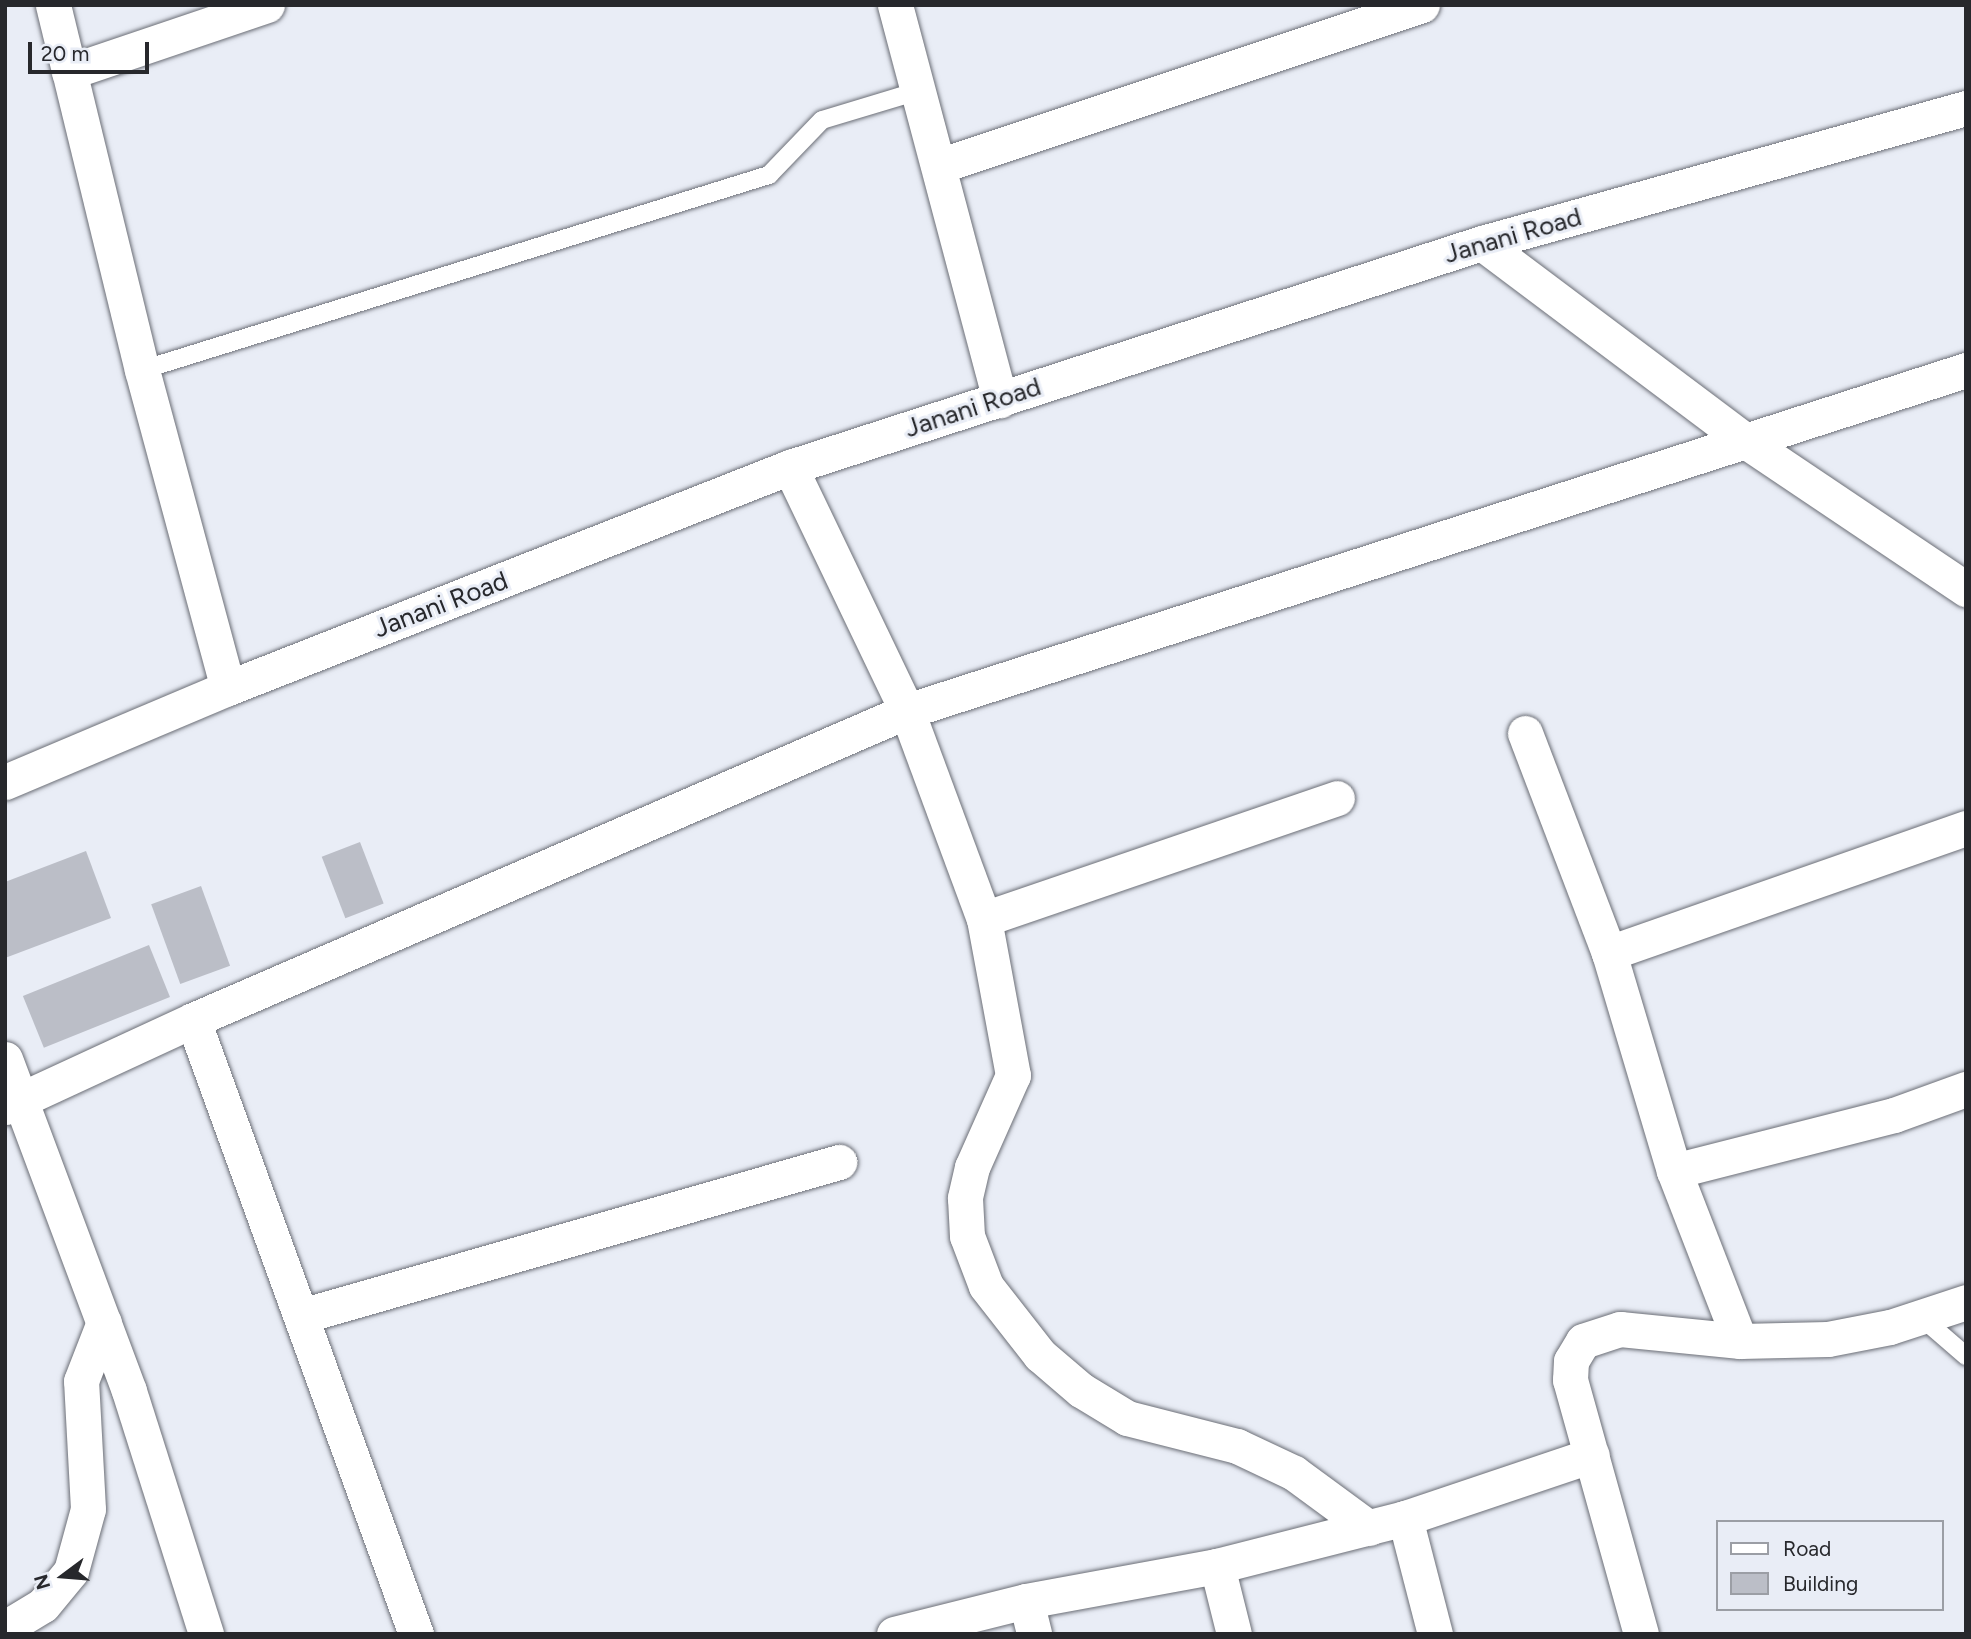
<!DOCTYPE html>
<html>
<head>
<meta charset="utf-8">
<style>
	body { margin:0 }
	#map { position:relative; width:1971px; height:1639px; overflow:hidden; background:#e9edf6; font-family:Figtree,sans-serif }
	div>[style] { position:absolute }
	.building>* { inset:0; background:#bbbec7; transform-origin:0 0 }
	.roads { filter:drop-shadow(0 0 2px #6b6e76) drop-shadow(0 0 2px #6b6e76) }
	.lane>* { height:18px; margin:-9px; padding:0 9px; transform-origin:9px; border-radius:9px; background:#fff }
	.street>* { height:35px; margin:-17.5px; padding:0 17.5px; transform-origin:17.5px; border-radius:17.5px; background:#fff }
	span { translate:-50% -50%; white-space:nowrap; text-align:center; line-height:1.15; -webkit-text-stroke:6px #e9edf6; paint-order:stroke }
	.street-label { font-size:26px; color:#27282c }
	.frame { position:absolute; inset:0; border:7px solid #27282c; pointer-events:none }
	.legend { position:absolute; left:1716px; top:1520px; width:228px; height:91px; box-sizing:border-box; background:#e9edf6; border:2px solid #9b9ea5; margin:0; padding:9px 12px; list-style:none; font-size:21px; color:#27282c }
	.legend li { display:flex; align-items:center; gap:14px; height:35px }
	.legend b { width:35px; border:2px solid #9b9ea5 }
	.north { position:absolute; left:28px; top:1541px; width:70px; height:70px; -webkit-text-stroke:5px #e9edf6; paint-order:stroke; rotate:254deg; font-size:19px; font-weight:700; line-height:28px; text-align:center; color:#27282c }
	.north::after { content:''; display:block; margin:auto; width:24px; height:32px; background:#27282c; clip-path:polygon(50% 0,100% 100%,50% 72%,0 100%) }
	.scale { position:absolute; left:28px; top:42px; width:121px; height:32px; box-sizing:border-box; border:4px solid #27282c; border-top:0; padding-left:9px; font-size:21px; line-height:24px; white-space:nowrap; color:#27282c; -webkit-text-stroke:5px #e9edf6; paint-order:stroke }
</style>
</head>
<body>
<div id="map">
	<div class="building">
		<div style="left:360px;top:842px;width:66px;height:41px;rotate:69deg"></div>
		<div style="clip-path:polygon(86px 851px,111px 918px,5px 958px,5px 882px)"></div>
		<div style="left:201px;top:886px;width:85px;height:53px;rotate:70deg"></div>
		<div style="left:149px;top:945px;width:56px;height:136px;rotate:68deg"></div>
	</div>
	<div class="roads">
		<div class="lane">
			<div style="left:142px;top:370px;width:657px;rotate:-17.28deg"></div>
			<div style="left:769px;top:175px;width:76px;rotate:-46.1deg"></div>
			<div style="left:822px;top:120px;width:100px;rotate:-16.8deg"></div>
			<div style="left:1921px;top:1317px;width:60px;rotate:40.9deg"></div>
		</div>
		<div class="street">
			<div style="left:53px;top:5px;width:376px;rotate:76.3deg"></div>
			<div style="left:142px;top:370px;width:329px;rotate:74.9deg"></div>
			<div style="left:895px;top:5px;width:409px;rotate:75.1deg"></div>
			<div style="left:69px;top:72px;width:209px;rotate:-18.7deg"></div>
			<div style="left:939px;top:166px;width:509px;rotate:-18.43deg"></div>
			<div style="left:1482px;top:243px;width:331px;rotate:36.9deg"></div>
			<div style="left:1747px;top:442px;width:264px;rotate:33.9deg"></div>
			<div style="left:790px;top:467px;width:271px;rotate:64.4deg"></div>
			<div style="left:907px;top:711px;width:222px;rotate:69.7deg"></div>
			<div style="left:984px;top:919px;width:159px;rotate:79.5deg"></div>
			<div style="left:1013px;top:1075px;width:101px;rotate:114deg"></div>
			<div style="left:972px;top:1167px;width:32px;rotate:103deg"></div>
			<div style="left:965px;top:1198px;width:38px;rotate:87deg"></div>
			<div style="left:967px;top:1236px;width:53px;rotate:69.2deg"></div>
			<div style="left:986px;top:1286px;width:88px;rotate:52deg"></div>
			<div style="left:1040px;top:1355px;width:54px;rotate:40.5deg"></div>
			<div style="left:1081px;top:1390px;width:54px;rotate:31.3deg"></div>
			<div style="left:1127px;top:1418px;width:114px;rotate:14.3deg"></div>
			<div style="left:1237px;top:1446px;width:63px;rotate:25.3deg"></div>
			<div style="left:1294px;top:1473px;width:93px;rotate:36.3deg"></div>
			<div style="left:1525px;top:733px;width:235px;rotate:69.1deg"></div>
			<div style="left:1609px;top:953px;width:227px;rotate:73.4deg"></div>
			<div style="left:1674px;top:1171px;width:227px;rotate:-14.3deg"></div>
			<div style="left:1894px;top:1115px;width:77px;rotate:-19.9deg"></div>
			<div style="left:5px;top:782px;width:242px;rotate:-22.9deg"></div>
			<div style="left:228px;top:688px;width:604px;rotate:-21.47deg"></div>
			<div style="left:790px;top:467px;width:727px;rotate:-17.94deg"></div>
			<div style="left:1482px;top:243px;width:502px;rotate:-15.59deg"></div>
			<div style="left:984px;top:919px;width:373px;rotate:-18.9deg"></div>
			<div style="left:1609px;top:953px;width:378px;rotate:-19.3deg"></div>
			<div style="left:193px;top:1020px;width:653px;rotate:70.04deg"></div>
			<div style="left:5px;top:1059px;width:354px;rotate:69.5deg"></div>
			<div style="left:129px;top:1391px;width:255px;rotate:72.4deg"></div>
			<div style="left:5px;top:1107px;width:207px;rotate:-24.8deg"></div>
			<div style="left:193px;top:1020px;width:778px;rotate:-23.4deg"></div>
			<div style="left:907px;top:711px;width:1113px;rotate:-17.85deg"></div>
			<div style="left:1674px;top:1171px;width:182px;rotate:68.8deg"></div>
			<div style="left:301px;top:1316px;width:560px;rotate:-15.97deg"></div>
			<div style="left:1405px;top:1518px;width:120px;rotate:75.5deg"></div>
			<div style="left:1217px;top:1566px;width:70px;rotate:76deg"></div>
			<div style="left:1026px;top:1601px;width:34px;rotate:76deg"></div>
			<div style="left:5px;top:1628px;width:44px;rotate:-31.2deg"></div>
			<div style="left:43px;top:1605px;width:44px;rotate:-50.5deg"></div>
			<div style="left:71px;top:1571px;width:64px;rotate:-74.7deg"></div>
			<div style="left:88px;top:1509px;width:128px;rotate:-93.1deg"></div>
			<div style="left:81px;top:1381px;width:63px;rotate:-68.7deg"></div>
			<div style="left:894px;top:1634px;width:136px;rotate:-14deg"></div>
			<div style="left:1026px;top:1601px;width:194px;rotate:-10.4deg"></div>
			<div style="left:1217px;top:1566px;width:194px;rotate:-14.3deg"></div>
			<div style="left:1405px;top:1518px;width:197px;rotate:-18.6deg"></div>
			<div style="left:1641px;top:1634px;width:264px;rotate:-105.6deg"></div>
			<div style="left:1570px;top:1380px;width:19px;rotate:-87deg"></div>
			<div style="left:1571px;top:1361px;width:23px;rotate:-59deg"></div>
			<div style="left:1583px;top:1341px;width:39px;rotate:-18deg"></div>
			<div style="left:1620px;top:1329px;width:121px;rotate:5.7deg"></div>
			<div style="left:1740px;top:1341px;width:88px;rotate:-1.3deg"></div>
			<div style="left:1828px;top:1339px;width:63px;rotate:-11deg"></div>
			<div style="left:1890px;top:1327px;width:80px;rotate:-18.2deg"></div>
		</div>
	</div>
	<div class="street-label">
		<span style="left:1513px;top:236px;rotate:-16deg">Janani Road</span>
		<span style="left:973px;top:408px;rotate:-18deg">Janani Road</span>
		<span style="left:441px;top:605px;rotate:-21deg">Janani Road</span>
	</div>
	<div class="frame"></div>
	<ul class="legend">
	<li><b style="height:9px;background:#fff"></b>Road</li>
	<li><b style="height:19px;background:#bbbec7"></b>Building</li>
	</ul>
	<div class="north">N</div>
	<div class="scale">20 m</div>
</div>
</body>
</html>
